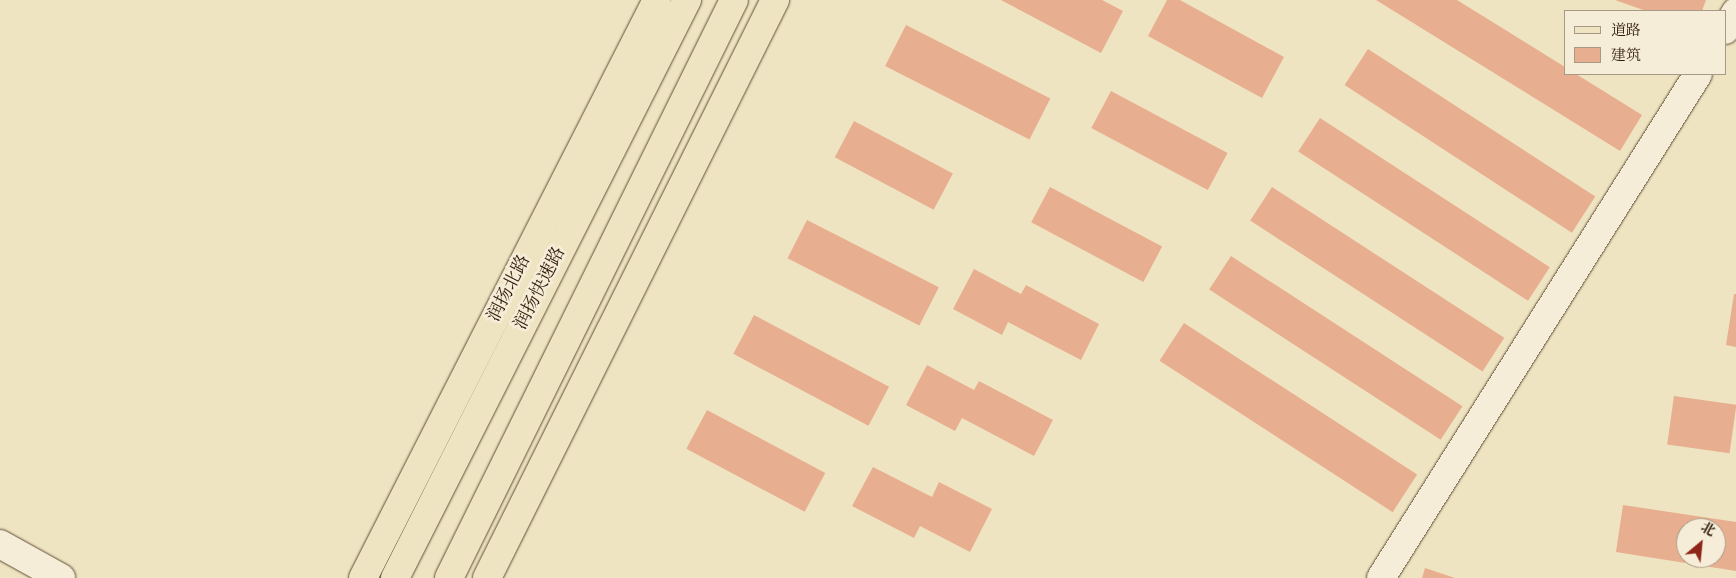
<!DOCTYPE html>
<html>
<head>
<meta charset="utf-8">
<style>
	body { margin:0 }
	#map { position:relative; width:1736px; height:578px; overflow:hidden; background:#efe4c1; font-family:"Sorts Mill Goudy","Noto Serif SC",serif }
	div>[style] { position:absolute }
	.building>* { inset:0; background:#e8ae90; transform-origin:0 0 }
	.roads { filter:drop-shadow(0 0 1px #604e38) drop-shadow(0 0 1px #604e38) }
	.minor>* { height:28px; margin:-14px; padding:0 14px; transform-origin:14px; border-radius:14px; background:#f5edd7 }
	.major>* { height:28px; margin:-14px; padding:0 14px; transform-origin:14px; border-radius:14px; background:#efe4c1 }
	.highway>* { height:28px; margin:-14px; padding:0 14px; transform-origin:14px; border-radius:14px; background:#efe4c1 }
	span { translate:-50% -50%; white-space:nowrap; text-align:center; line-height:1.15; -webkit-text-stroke:5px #f5edd7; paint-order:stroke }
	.street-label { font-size:18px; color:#311c0a }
	.legend { position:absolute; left:1564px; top:10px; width:162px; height:65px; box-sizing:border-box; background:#f5edd7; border:1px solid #a79985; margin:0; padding:6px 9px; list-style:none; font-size:15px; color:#311c0a }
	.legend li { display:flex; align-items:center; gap:10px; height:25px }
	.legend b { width:25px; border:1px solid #a79985 }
	.north { position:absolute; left:1676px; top:518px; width:50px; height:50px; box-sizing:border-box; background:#f5edd7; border:1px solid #a79985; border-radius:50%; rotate:28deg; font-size:14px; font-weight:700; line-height:20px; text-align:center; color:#311c0a }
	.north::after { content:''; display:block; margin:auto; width:18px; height:22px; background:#8f2418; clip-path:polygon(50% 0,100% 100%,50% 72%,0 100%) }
</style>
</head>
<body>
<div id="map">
	<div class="building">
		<div style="clip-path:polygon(1001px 0,1102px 0,1123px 11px,1101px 53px)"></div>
		<div style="clip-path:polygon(1167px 0,1180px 0,1284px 57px,1262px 98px,1148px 36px)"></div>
		<div style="clip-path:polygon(1376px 0,1457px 0,1565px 67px,1565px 74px,1576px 74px,1642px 115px,1620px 151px)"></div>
		<div style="clip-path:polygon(1615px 0,1706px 0,1702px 11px,1646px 11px)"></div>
		<div style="left:906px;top:25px;width:162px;height:46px;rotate:27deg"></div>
		<div style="left:1368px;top:49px;width:271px;height:43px;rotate:33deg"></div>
		<div style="left:1111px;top:91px;width:132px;height:42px;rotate:28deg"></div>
		<div style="left:1320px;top:118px;width:274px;height:40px;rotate:33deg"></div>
		<div style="left:854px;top:121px;width:112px;height:41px;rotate:28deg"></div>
		<div style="left:1050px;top:187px;width:127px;height:40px;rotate:28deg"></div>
		<div style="left:1272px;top:187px;width:277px;height:40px;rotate:33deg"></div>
		<div style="left:807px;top:220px;width:148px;height:43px;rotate:27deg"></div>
		<div style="left:1231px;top:256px;width:276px;height:40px;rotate:33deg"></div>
		<div style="clip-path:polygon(974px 269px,1021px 294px,1026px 285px,1099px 324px,1081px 360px,1008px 322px,1002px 335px,953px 309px)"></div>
		<div style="clip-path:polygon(1734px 294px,1736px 294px,1736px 347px,1726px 345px)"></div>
		<div style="left:754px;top:315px;width:153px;height:44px;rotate:28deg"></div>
		<div style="left:1184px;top:323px;width:278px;height:45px;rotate:33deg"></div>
		<div style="clip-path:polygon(927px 365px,974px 390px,979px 381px,1053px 420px,1034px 456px,962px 418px,955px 431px,906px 405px)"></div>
		<div style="left:1674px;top:396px;width:63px;height:49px;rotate:8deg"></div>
		<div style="left:707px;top:410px;width:134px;height:44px;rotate:28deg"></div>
		<div style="clip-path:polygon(873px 467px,932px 497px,939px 482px,992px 509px,970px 552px,920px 526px,914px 538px,852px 506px)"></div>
		<div style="clip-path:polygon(evenodd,1623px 505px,1736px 522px,1736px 571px,1616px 552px,1623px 505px,1686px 528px,1716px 528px,1716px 558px,1686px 558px,1686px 528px)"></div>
		<div style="clip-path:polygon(1425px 568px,1455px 578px,1422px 578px)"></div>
	</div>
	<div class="roads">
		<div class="minor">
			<div style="left:1725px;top:30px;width:21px;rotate:-59deg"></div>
			<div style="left:0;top:544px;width:70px;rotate:29.1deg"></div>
			<div style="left:1381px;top:578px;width:595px;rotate:-57.83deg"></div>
		</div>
		<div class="major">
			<div style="left:363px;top:578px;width:648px;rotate:-63.04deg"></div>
			<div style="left:487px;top:578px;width:646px;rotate:-63.51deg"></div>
		</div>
		<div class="highway">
			<div style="left:395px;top:578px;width:648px;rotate:-63.2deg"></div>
			<div style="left:449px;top:578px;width:644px;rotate:-63.75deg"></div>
		</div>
	</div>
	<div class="street-label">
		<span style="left:510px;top:289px;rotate:-63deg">润扬北路</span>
		<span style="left:541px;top:289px;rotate:-63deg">润扬快速路</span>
	</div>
	<ul class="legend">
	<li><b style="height:6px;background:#efe4c1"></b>道路</li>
	<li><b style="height:14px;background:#e8ae90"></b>建筑</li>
	</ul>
	<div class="north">北</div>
</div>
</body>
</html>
